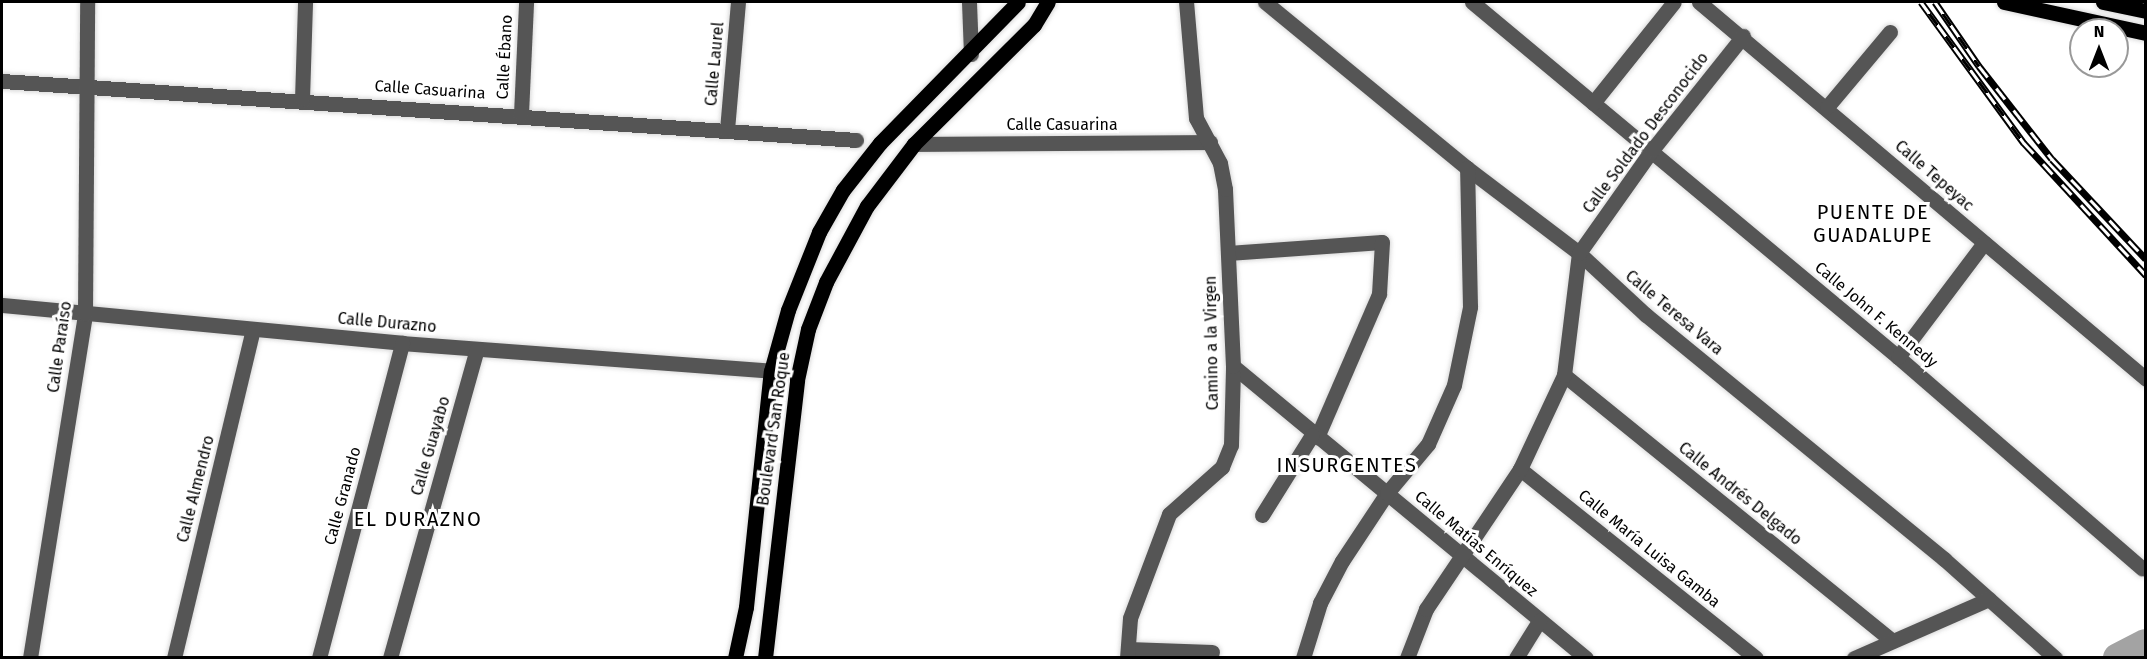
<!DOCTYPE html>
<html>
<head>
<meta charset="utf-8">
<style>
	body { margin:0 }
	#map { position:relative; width:2147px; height:659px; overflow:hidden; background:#fff; font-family:"Fira Sans",sans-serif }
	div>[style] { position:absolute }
	.river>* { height:30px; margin:-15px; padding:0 15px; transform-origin:15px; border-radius:15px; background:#a3a3a3 }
	.roads { filter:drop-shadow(0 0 2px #dbdbdb) drop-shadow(0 0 2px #dbdbdb) }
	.minor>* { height:15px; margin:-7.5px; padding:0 7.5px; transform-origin:7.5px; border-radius:7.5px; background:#555 }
	.major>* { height:15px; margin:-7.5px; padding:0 7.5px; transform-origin:7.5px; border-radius:7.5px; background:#000 }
	.rail>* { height:7px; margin-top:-3.5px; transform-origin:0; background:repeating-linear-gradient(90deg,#fff 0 14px,#000 0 28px); box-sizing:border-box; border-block:2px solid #000 }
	span { translate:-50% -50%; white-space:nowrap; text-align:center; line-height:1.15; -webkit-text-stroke:6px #fff; paint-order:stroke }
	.street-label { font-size:16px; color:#000 }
	.quarter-label { font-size:20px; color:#000; letter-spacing:1.5px }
	.frame { position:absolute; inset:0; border:3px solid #000; pointer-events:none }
	.north { position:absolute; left:2069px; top:18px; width:60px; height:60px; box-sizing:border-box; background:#fff; border:2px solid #999; border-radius:50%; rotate:0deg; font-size:16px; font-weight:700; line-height:24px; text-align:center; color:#000 }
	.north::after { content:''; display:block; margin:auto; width:21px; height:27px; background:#000; clip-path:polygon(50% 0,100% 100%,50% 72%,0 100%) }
</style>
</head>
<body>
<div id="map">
	<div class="river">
		<div style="left:2118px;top:658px;width:31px;rotate:-27deg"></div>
	</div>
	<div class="roads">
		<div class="minor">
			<div style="left:969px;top:2px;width:52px;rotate:87.8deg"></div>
			<div style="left:1265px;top:2px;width:261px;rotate:39.4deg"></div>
			<div style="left:1467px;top:168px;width:141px;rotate:37.2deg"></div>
			<div style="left:1579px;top:253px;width:91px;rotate:42.8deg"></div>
			<div style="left:1646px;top:315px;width:385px;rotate:39.3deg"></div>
			<div style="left:1944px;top:559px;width:149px;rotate:41.7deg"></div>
			<div style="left:1472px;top:2px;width:555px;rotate:39.81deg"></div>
			<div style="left:1898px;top:357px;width:323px;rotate:40.9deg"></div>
			<div style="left:1699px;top:2px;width:585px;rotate:40.14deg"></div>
			<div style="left:2px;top:81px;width:856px;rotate:3.95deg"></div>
			<div style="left:302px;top:99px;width:97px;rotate:-88.2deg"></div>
			<div style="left:1593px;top:103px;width:129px;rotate:-51.3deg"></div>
			<div style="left:1827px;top:107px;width:98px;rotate:-50deg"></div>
			<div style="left:521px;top:114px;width:112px;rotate:-87.4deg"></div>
			<div style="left:727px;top:130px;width:128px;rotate:-85.1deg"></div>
			<div style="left:914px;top:144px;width:296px;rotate:-0.4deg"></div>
			<div style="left:1228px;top:253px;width:154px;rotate:-4.1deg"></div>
			<div style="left:1382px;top:242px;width:52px;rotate:93.3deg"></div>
			<div style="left:1379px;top:294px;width:156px;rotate:113.4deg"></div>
			<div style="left:2px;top:305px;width:402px;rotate:5.4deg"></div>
			<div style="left:402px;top:343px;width:370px;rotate:4.3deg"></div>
			<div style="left:1898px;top:357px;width:143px;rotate:-53deg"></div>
			<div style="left:1233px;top:366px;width:458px;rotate:39.6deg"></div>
			<div style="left:1564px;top:375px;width:422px;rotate:39deg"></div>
			<div style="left:1520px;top:469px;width:302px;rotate:38.7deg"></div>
			<div style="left:1262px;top:515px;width:94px;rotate:-58deg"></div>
			<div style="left:1128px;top:649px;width:84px;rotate:2deg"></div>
			<div style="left:30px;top:658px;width:348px;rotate:-80.9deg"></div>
			<div style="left:85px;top:314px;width:312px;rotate:-89.6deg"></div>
			<div style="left:174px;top:658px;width:337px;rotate:-76.5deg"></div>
			<div style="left:319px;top:658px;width:326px;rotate:-75.2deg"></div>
			<div style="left:390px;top:658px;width:321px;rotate:-74.3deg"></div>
			<div style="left:1127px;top:658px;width:40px;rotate:-85.7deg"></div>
			<div style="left:1130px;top:618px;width:111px;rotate:-69.4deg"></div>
			<div style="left:1169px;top:514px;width:71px;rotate:-41.6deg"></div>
			<div style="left:1222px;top:467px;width:24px;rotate:-68deg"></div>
			<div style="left:1231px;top:445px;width:79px;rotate:-88.5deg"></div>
			<div style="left:1233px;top:366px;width:177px;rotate:-92.6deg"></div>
			<div style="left:1225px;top:189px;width:26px;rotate:-101deg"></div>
			<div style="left:1220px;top:163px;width:51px;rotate:-118.1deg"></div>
			<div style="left:1196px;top:118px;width:116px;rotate:-94.9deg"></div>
			<div style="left:1303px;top:658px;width:58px;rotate:-72.8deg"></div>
			<div style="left:1320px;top:603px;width:47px;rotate:-62.4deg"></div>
			<div style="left:1342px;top:561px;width:82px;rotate:-56.5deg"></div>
			<div style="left:1387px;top:493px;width:64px;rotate:-50.1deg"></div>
			<div style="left:1428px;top:444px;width:64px;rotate:-66.2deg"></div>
			<div style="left:1454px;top:385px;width:80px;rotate:-78.4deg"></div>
			<div style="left:1470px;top:307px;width:139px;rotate:-91.2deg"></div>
			<div style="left:1407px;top:658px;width:53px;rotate:-68.8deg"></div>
			<div style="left:1426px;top:609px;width:169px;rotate:-56.1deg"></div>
			<div style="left:1520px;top:469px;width:104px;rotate:-64.9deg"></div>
			<div style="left:1564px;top:375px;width:123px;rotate:-83deg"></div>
			<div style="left:1579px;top:253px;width:126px;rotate:-54.7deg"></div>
			<div style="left:1652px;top:150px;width:146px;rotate:-51.4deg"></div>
			<div style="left:1516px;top:658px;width:44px;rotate:-58.1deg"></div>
			<div style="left:1854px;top:658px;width:147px;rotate:-23.6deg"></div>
		</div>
		<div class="major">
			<div style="left:2004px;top:2px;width:145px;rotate:12.3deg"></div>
			<div style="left:2103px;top:2px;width:44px;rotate:11.8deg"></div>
			<div style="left:735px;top:658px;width:52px;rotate:-77.8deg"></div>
			<div style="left:746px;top:607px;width:237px;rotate:-84deg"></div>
			<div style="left:771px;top:371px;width:63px;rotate:-74.4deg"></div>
			<div style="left:788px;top:310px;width:84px;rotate:-68.3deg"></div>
			<div style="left:819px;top:232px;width:48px;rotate:-60.3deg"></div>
			<div style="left:843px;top:190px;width:60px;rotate:-51.8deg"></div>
			<div style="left:880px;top:143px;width:197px;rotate:-45.6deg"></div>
			<div style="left:765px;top:658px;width:280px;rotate:-83.4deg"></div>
			<div style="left:797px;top:380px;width:52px;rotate:-77.8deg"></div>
			<div style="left:808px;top:329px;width:50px;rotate:-69deg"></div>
			<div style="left:826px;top:282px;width:86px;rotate:-61.7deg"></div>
			<div style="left:867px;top:206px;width:78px;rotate:-52.8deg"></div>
			<div style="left:914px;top:144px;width:169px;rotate:-44.8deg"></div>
			<div style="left:1034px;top:25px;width:27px;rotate:-59deg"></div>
		</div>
	</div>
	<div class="rail">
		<div style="left:1921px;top:2px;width:175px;rotate:53.9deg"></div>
		<div style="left:2024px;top:143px;width:180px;rotate:47.3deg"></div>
		<div style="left:1935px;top:2px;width:78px;rotate:55.5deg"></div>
		<div style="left:1979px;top:66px;width:118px;rotate:51.9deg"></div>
		<div style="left:2052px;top:159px;width:137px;rotate:46.8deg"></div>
	</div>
	<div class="street-label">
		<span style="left:505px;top:57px;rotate:-87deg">Calle Ébano</span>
		<span style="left:715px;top:64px;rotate:-85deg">Calle Laurel</span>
		<span style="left:430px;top:90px;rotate:4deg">Calle Casuarina</span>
		<span style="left:1062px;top:125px">Calle Casuarina</span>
		<span style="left:1646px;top:133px;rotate:-53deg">Calle Soldado Desconocido</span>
		<span style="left:1934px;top:176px;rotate:41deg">Calle Tepeyac</span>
		<span style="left:1674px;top:313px;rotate:40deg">Calle Teresa Vara</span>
		<span style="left:1876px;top:315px;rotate:40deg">Calle John F. Kennedy</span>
		<span style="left:387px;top:323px;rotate:5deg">Calle Durazno</span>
		<span style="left:1212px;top:343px;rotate:-91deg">Camino a la Virgen</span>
		<span style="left:60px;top:347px;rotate:-82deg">Calle Paraíso</span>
		<span style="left:774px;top:429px;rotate:-82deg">Boulevard San Roque</span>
		<span style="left:431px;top:446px;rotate:-74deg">Calle Guayabo</span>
		<span style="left:196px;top:489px;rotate:-76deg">Calle Almendro</span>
		<span style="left:1740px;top:494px;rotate:39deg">Calle Andrés Delgado</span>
		<span style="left:343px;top:496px;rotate:-75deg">Calle Granado</span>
		<span style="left:1476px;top:544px;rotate:40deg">Calle Matías Enríquez</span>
		<span style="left:1649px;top:549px;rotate:39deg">Calle María Luisa Gamba</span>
	</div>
	<div class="quarter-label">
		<span style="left:1873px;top:224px">PUENTE DE<br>GUADALUPE</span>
		<span style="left:1347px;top:465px">INSURGENTES</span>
		<span style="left:418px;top:519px">EL DURAZNO</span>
	</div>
	<div class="frame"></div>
	<div class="north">N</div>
</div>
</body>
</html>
